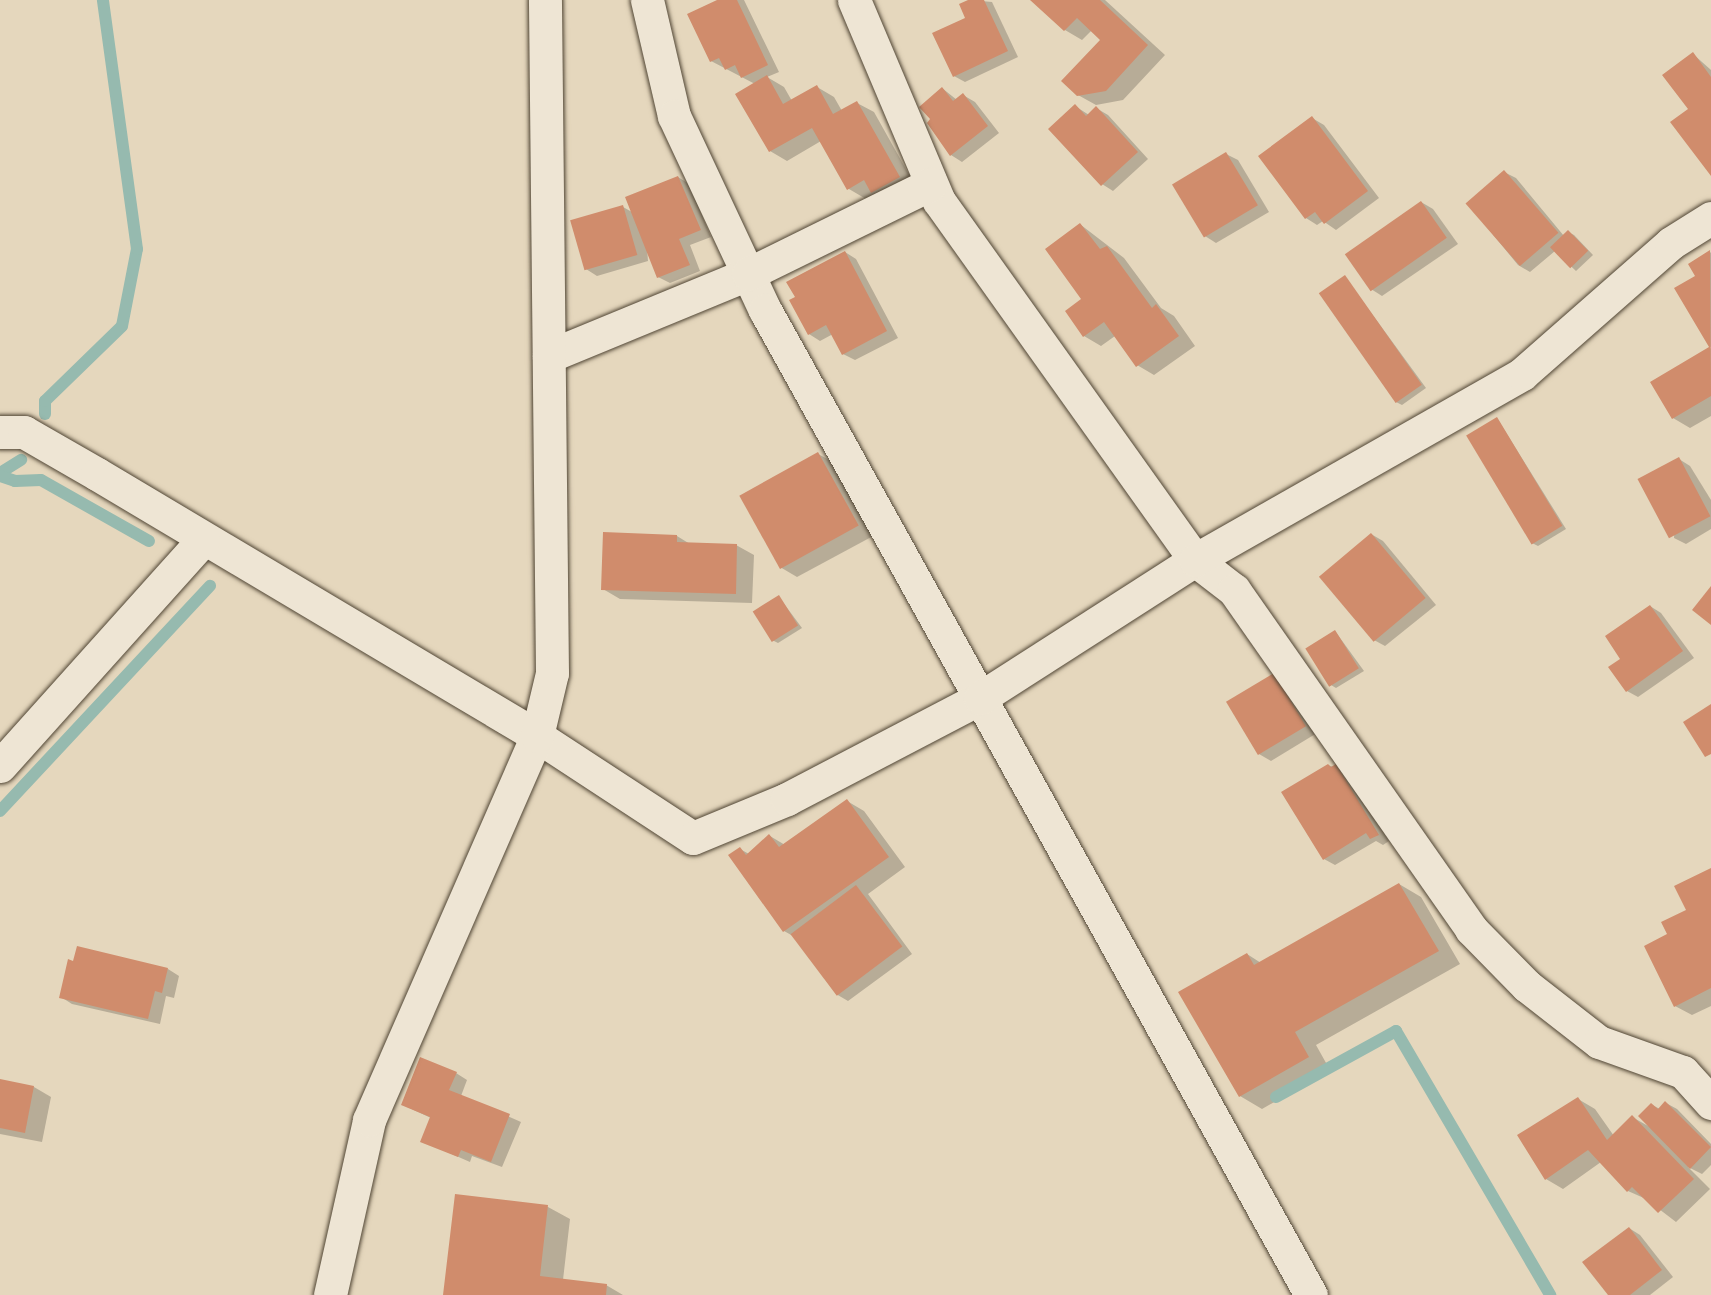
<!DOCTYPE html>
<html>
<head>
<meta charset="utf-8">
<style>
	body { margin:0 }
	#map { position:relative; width:1711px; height:1295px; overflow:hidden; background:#e5d7bd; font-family:"EB Garamond",serif }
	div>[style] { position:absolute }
	.shadow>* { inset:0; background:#0003 }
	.stream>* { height:12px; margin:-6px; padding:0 6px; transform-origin:6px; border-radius:6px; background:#96baaf }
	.building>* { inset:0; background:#d08c6c; transform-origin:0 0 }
	.roads { filter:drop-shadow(0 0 2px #504534) drop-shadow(0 0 2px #504534) }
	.minor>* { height:33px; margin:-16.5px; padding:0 16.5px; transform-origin:16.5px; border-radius:16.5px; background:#eee5d4 }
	span { translate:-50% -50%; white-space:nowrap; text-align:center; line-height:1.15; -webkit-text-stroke:5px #eee5d4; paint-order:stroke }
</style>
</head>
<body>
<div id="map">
	<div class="shadow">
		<div style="clip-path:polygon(720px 0,744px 0,779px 72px,767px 77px,784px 87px,792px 101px,817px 87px,834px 97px,842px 111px,857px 103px,874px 112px,916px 187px,866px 199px,849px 189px,821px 141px,787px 161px,770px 151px,755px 84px,711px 61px)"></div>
		<div style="clip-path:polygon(971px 0,992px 2px,1018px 57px,965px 82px,954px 76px)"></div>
		<div style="clip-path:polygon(1032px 0,1105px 0,1165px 55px,1123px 100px,1096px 105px,1078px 95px,1102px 40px,1092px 30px,1082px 40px,1065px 30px)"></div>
		<div style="clip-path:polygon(1693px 54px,1711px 70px,1711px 174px)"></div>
		<div style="clip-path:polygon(942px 88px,957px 100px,963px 95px,975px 102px,999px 133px,962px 162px,951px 155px)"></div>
		<div style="clip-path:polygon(1075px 106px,1089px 115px,1096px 108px,1108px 115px,1148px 159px,1113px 191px,1102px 184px)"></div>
		<div style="clip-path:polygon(1312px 118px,1324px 125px,1379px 198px,1336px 230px,1323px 221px,1317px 225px,1306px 218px)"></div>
		<div style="clip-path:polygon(1226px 154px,1238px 160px,1269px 212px,1216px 243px,1205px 236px)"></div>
		<div style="clip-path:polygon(1504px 172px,1516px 178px,1564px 236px,1568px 232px,1574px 235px,1593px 255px,1576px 271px,1555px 251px,1530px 272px,1518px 265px,1467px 203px)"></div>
		<div style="clip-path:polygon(678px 177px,689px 184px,711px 237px,690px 245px,700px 271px,670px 283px,658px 277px,647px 248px,648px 261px,597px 276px,586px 269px,623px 207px,632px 212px)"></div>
		<div style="clip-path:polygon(1421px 202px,1433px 209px,1458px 244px,1382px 296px,1371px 289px)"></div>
		<div style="clip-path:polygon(1081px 225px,1124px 258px,1161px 308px,1174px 316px,1195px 346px,1154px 375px,1137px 365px,1115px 336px,1101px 346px,1084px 336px)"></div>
		<div style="clip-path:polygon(845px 252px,856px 259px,898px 338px,855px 360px,843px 354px,833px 334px,820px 341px,809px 334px)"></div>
		<div style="clip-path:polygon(1710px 252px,1711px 253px,1711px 416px,1690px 428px,1673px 418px,1652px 382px,1711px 348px,1676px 289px,1697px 276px,1690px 264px)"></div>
		<div style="clip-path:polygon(1345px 277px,1426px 388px,1402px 405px,1396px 402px)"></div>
		<div style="clip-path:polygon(1497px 418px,1566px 529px,1538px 546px,1532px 543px)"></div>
		<div style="clip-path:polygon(818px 454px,835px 463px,875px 535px,797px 577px,780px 567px)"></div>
		<div style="clip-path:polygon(1679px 459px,1690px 466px,1711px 500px,1711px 529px,1686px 544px,1674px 538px)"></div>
		<div style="clip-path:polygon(1371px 534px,1383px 541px,1436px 605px,1385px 646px,1374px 640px)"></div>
		<div style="clip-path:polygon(677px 536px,690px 544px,736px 545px,754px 555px,752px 603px,620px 599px,603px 589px)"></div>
		<div style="clip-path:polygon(779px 597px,802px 628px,778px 643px,772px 640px)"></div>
		<div style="clip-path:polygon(1650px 606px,1661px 613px,1694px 658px,1638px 697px,1627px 691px,1623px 659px)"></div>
		<div style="clip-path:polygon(1335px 631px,1364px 671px,1336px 688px,1331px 685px)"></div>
		<div style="clip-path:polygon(1274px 675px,1317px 733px,1271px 761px,1259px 754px)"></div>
		<div style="clip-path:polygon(1328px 765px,1347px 772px,1389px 841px,1383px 845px,1376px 841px,1335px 865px,1324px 859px)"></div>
		<div style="clip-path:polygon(847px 801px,864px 811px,905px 867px,868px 894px,912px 954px,848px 1001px,836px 994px,793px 936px,784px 931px,740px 849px,749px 854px,770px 836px,785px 845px)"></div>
		<div style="clip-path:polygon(1711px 870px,1711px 1006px,1692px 1015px,1675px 1006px,1669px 935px,1688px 911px)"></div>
		<div style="clip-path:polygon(1399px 884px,1421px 897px,1460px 964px,1316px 1045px,1330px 1070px,1262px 1109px,1240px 1096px,1247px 954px,1261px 963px)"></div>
		<div style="clip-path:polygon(168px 969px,179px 976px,174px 998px,166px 996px,160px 1024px,72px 1004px,61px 997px)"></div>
		<div style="clip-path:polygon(456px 1073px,467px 1080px,461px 1096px,521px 1122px,502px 1167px,472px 1156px,470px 1162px,422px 1141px,431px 1118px,403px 1105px)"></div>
		<div style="clip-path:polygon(0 1081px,34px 1087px,51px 1097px,42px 1142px,0 1134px)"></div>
		<div style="clip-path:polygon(1578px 1099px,1595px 1109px,1614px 1136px,1632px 1117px,1650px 1127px,1652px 1105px,1660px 1109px,1666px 1103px,1677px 1109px,1711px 1144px,1711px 1165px,1702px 1174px,1688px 1167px,1710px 1189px,1676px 1222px,1646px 1199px,1628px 1191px,1601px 1162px,1563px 1189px,1546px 1179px)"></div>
		<div style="clip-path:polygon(457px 1196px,548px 1207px,570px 1219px,563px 1280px,606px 1285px,623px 1295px,445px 1295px)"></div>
		<div style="clip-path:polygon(1629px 1228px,1640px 1235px,1673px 1277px,1650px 1295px,1610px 1295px)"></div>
	</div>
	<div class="stream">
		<div style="left:45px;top:414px;width:13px;rotate:-90deg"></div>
		<div style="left:45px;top:401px;width:107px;rotate:-44.2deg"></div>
		<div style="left:122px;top:326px;width:78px;rotate:-79deg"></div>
		<div style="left:137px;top:249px;width:251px;rotate:-97.8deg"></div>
		<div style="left:0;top:473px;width:25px;rotate:-32deg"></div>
		<div style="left:0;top:476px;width:16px;rotate:18deg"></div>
		<div style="left:15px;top:481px;width:26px;rotate:-2deg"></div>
		<div style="left:41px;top:480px;width:124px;rotate:29.5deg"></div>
		<div style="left:0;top:811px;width:308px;rotate:-47deg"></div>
		<div style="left:1276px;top:1097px;width:137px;rotate:-28.8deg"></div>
		<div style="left:1396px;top:1031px;width:306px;rotate:59.7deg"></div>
	</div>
	<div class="building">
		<div style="clip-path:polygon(717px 0,737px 0,768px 65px,741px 78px,735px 65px,725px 70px,719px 58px,710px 62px,687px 14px)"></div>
		<div style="clip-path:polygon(968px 0,984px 0,1008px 51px,953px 77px,932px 33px,965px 18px,959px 4px)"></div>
		<div style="clip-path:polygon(1030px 0,1100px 0,1148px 45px,1106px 91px,1077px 96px,1061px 81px,1100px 40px,1077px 18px,1064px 31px)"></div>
		<div style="clip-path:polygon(1693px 52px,1711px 77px,1711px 176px,1670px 122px,1688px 109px,1662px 75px)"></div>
		<div style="clip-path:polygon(767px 75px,783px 104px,817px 85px,833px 114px,857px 101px,900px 177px,871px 193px,864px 180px,847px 190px,812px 128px,769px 152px,735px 94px)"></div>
		<div style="clip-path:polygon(942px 87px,953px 101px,963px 93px,988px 126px,950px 156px,927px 123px,930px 119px,919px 107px)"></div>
		<div style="clip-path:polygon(1075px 104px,1086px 116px,1096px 106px,1138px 152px,1101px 186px,1048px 129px)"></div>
		<div style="clip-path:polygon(1312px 116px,1368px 191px,1324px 224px,1315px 212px,1305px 219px,1258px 156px)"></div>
		<div style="left:1226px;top:152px;width:62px;height:63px;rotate:59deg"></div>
		<div style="left:1504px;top:170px;width:83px;height:51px;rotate:49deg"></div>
		<div style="clip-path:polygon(678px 176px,701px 230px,679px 239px,690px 265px,657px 278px,625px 197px)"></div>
		<div style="left:1421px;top:201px;width:45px;height:93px;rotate:55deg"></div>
		<div style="left:623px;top:205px;width:52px;height:55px;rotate:74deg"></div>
		<div style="clip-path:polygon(1080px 223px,1100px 249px,1107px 246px,1152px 308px,1156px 304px,1179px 336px,1136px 367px,1104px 322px,1083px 337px,1065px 311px,1081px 299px,1045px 249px)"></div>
		<div style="left:1568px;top:230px;width:29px;height:25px;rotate:46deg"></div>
		<div style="clip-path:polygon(1710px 250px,1711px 396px,1672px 419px,1650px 382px,1709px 347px,1674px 288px,1695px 276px,1688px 264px)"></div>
		<div style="clip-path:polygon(845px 251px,887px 331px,842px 355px,826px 325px,808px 335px,789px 300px,795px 297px,786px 282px)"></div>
		<div style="left:1345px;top:275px;width:134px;height:32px;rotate:55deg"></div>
		<div style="left:1497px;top:417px;width:127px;height:36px;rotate:59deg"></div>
		<div style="left:818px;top:452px;width:84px;height:90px;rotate:61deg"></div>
		<div style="left:1679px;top:457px;width:67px;height:47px;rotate:62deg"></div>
		<div style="clip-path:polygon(603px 532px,677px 535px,677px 542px,737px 544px,736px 594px,601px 590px)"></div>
		<div style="left:1371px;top:533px;width:85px;height:68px;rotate:50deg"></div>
		<div style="clip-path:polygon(1711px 586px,1711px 625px,1692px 610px)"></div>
		<div style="left:779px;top:595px;width:36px;height:31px;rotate:58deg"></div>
		<div style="clip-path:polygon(1650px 605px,1683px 651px,1626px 692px,1608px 667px,1620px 659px,1605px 636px)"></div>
		<div style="left:1335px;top:630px;width:45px;height:35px;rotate:58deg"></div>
		<div style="left:1274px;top:673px;width:62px;height:56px;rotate:59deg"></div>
		<div style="clip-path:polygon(1711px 704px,1711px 754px,1705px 757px,1683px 722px)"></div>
		<div style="clip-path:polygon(1328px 764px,1331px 767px,1336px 764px,1379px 835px,1370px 839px,1366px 833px,1323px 860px,1281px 792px)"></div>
		<div style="clip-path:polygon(847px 799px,889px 857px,783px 932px,728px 855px,740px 847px,746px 855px,769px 834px,779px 847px)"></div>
		<div style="clip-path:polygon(1711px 868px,1711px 988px,1674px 1007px,1644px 946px,1667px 934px,1661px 922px,1686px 910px,1674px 886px)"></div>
		<div style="clip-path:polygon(1399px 883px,1439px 951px,1295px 1032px,1309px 1057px,1239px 1097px,1178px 992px,1247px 953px,1254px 965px)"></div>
		<div style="left:856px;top:885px;width:77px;height:82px;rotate:53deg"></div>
		<div style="clip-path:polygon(77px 946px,168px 968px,162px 993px,155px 991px,148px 1019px,59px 998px,68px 959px,73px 961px)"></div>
		<div style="clip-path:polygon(420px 1057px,457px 1072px,449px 1090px,510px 1114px,491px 1162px,461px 1150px,458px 1157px,420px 1142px,430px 1117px,401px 1105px)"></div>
		<div style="clip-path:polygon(0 1079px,34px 1086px,25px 1133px,0 1128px)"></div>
		<div style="clip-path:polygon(1578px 1097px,1607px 1140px,1632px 1115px,1694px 1179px,1658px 1213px,1632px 1187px,1627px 1192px,1588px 1150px,1545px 1180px,1517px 1135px)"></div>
		<div style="clip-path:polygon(1665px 1101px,1711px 1147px,1690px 1169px,1638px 1116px,1651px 1103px,1658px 1109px)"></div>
		<div style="clip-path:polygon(455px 1194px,548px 1205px,540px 1276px,607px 1284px,606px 1295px,443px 1295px)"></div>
		<div style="clip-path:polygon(1629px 1227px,1662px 1270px,1630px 1295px,1608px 1295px,1582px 1262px)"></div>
	</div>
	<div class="roads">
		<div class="minor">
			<div style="left:647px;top:0;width:119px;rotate:76.9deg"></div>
			<div style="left:674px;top:116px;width:214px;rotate:64.9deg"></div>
			<div style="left:765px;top:310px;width:1126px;rotate:61deg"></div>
			<div style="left:854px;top:0;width:218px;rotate:67.1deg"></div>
			<div style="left:939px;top:201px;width:441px;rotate:54.5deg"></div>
			<div style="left:1195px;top:560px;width:49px;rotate:37.6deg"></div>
			<div style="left:1234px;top:590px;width:414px;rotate:55deg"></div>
			<div style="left:1471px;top:929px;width:80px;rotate:45.5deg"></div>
			<div style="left:1527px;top:986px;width:91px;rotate:37.9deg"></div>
			<div style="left:1599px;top:1042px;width:89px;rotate:19.7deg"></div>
			<div style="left:1683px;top:1072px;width:42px;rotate:47.9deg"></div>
			<div style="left:549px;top:356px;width:215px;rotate:-22.4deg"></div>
			<div style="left:748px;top:274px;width:204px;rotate:-26.2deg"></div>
			<div style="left:0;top:432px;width:24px"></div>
			<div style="left:24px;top:432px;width:84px;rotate:29.9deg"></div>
			<div style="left:97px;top:474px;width:512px;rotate:30.77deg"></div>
			<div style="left:537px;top:736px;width:186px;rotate:33.2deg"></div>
			<div style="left:693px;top:838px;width:102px;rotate:-22.5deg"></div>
			<div style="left:787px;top:799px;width:218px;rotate:-27.6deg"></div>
			<div style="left:980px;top:698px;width:255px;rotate:-32.7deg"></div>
			<div style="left:1195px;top:560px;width:376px;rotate:-29.6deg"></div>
			<div style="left:1522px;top:374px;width:198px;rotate:-41.3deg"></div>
			<div style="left:1671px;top:243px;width:47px;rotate:-32deg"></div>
			<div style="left:0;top:766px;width:304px;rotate:-48.1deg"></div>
			<div style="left:330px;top:1295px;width:179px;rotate:-77.4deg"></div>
			<div style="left:369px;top:1120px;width:419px;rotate:-66.4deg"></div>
			<div style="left:537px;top:736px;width:65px;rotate:-76.6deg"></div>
			<div style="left:552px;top:673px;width:673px;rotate:-90.6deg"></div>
		</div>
	</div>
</div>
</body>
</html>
